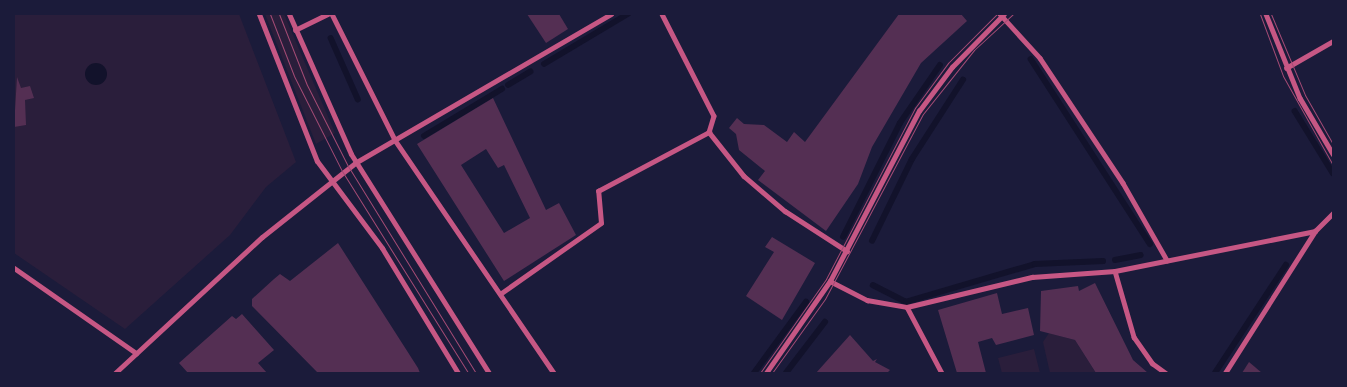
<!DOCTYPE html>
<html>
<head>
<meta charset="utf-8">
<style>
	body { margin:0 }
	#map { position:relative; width:1347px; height:387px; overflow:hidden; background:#1b1b3a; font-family:"Work Sans",sans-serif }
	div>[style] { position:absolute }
	.green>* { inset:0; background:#2a1e3b }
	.water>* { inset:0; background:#12122b }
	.round { border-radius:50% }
	.stream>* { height:5.5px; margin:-2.75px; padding:0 2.75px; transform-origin:2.75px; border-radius:2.75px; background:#12122b }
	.building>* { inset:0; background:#542f53 }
	.pedestrian>* { height:4.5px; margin:-2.25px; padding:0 2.25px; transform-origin:2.25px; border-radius:2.25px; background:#c65784 }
	.minor>* { height:5px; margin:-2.5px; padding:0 2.5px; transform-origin:2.5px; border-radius:2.5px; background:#c65784 }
	.tram>* { height:1px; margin:-0.5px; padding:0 0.5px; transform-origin:0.5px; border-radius:0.5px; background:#a44b75 }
	span { translate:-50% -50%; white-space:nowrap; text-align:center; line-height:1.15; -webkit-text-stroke:4.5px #1b1b3a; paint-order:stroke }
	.frame { position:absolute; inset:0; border:15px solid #1b1b3a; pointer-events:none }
</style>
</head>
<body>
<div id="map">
	<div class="green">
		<div style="clip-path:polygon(14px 14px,239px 14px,296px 162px,266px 187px,230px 235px,125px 329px,14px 253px)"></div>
		<div style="clip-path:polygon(265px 14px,284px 14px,335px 133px,316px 144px)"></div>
		<div style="clip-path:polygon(1049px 333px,1075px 340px,1096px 373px,1050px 373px,1043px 342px)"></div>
		<div style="clip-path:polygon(1034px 349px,1040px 373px,1002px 373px,998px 358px)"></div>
	</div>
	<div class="water">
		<div class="round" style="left:85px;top:63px;width:22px;height:22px"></div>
	</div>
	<div class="stream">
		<div style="left:331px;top:38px;width:67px;rotate:66.1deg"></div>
		<div style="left:1031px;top:59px;width:220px;rotate:57.2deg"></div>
		<div style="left:544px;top:64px;width:98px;rotate:-30.8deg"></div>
		<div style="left:508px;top:85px;width:26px;rotate:-31deg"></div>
		<div style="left:1295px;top:111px;width:73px;rotate:58.5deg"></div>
		<div style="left:424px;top:136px;width:91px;rotate:-31.1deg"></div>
		<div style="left:843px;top:237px;width:127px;rotate:-63.4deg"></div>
		<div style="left:900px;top:123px;width:70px;rotate:-55.4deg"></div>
		<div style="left:872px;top:241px;width:91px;rotate:-64deg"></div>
		<div style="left:912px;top:159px;width:94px;rotate:-57.2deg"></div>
		<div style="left:1115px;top:260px;width:26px;rotate:-11deg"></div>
		<div style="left:873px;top:285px;width:37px;rotate:27deg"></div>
		<div style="left:906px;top:302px;width:134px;rotate:-16.4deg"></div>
		<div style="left:1035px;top:264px;width:68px;rotate:-2.5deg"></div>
		<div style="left:754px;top:373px;width:88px;rotate:-53.8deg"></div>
		<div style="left:786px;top:373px;width:64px;rotate:-52.6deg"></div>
		<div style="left:1215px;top:373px;width:129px;rotate:-56.7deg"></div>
	</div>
	<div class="building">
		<div style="clip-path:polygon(527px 14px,559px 14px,568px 29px,546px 43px)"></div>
		<div style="clip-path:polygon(899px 14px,961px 14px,967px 21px,921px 63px,872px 147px,858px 184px,826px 231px,758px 180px,765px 171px,739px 150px,736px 134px,729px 128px,737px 118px,744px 124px,764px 125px,787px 142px,794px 132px,805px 142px)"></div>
		<div style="clip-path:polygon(17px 77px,21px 88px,30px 86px,34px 98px,25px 100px,26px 125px,14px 127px)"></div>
		<div style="clip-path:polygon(evenodd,493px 98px,546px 210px,559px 203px,576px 235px,504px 281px,417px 144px,493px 98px,486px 149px,498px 168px,504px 165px,530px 218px,504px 233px,461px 165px,486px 149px)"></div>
		<div style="clip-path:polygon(772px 237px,815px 263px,782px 320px,746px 296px,774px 252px,765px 247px)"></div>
		<div style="clip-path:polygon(338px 243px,418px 368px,420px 373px,318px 373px,252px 306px,252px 299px,274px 279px,280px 274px,290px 281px)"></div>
		<div style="clip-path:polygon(1095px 283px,1133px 360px,1148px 373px,1096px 373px,1075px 340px,1040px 331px,1041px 291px,1078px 286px,1079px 291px)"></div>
		<div style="clip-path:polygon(997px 293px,1002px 314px,1028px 308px,1034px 335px,996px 345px,992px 338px,978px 342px,986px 373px,957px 373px,938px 310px)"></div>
		<div style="clip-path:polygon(242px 314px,274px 350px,258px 363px,267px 373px,188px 373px,179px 363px,232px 316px,236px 319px)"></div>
		<div style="clip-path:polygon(850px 335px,873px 361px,877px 359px,875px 362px,890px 370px,887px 373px,816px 373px)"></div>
		<div style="clip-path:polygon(1249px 362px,1262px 373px,1242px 373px)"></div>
	</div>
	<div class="pedestrian">
		<div style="left:332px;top:14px;width:141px;rotate:63.4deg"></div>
		<div style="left:395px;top:140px;width:282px;rotate:55.7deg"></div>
		<div style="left:662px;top:14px;width:114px;rotate:63deg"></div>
		<div style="left:714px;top:116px;width:17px;rotate:107deg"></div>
		<div style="left:1000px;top:14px;width:59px;rotate:47.7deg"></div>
		<div style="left:1040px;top:58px;width:150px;rotate:56.4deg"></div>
		<div style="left:1123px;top:183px;width:89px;rotate:60.3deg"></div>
		<div style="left:1266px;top:14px;width:91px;rotate:68deg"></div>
		<div style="left:1300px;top:98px;width:65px;rotate:59.5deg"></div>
		<div style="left:295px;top:30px;width:37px;rotate:-26deg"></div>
		<div style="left:1286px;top:68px;width:54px;rotate:-29.9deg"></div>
		<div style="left:709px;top:132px;width:56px;rotate:51.5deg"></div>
		<div style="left:744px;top:176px;width:54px;rotate:40.5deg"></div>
		<div style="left:785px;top:211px;width:74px;rotate:32.8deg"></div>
		<div style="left:355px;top:163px;width:296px;rotate:-30.2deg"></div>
		<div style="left:1115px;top:271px;width:69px;rotate:73.9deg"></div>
		<div style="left:1134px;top:337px;width:32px;rotate:55deg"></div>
		<div style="left:1152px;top:363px;width:17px;rotate:36deg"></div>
		<div style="left:830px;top:281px;width:42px;rotate:27.2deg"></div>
		<div style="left:867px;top:300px;width:41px;rotate:9.9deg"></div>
		<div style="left:907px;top:307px;width:129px;rotate:-13.5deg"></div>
		<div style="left:1032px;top:277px;width:83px;rotate:-4.1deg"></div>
		<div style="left:1115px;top:271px;width:204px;rotate:-11.3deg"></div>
		<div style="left:500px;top:294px;width:123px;rotate:-35.1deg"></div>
		<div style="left:601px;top:223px;width:32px;rotate:-95deg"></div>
		<div style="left:598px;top:191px;width:126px;rotate:-28deg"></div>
		<div style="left:907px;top:307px;width:75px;rotate:62.1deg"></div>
		<div style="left:766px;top:373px;width:112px;rotate:-55.2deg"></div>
		<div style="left:830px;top:281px;width:192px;rotate:-62.4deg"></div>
		<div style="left:919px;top:111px;width:55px;rotate:-53.1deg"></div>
		<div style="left:952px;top:67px;width:74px;rotate:-45.5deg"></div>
		<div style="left:1225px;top:373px;width:168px;rotate:-57.6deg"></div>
		<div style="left:1315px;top:231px;width:25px;rotate:-45deg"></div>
	</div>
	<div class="minor">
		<div style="left:259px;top:14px;width:158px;rotate:68.5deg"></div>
		<div style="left:317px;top:161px;width:109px;rotate:53.2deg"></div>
		<div style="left:382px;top:248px;width:146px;rotate:58.7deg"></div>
		<div style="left:289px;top:14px;width:153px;rotate:66.1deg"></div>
		<div style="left:351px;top:154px;width:259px;rotate:57.8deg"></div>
		<div style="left:14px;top:268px;width:149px;rotate:34.9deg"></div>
		<div style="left:115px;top:373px;width:200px;rotate:-42.8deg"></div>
		<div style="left:262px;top:237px;width:119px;rotate:-38.5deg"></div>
	</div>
	<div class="tram">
		<div style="left:270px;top:14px;width:66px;rotate:68.8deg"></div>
		<div style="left:294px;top:76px;width:106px;rotate:63.2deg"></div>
		<div style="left:342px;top:171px;width:238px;rotate:58deg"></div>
		<div style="left:279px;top:14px;width:76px;rotate:68.5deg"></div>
		<div style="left:307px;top:85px;width:91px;rotate:63.2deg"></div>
		<div style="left:348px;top:166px;width:243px;rotate:58.3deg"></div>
		<div style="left:1260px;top:14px;width:66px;rotate:69.6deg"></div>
		<div style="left:1283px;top:76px;width:102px;rotate:60.7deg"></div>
		<div style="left:1271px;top:14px;width:88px;rotate:67.2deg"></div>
		<div style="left:1305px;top:95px;width:56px;rotate:60.3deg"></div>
		<div style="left:760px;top:373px;width:115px;rotate:-54.9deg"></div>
		<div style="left:826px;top:279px;width:193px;rotate:-62.5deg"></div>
		<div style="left:915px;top:108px;width:56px;rotate:-53.7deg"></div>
		<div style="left:948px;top:63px;width:69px;rotate:-45deg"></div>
		<div style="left:772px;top:373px;width:91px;rotate:-54.4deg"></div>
		<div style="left:825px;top:299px;width:209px;rotate:-62.1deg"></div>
		<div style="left:923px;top:114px;width:82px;rotate:-51.4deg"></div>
		<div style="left:974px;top:50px;width:53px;rotate:-42.7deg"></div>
	</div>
	<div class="frame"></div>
</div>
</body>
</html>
